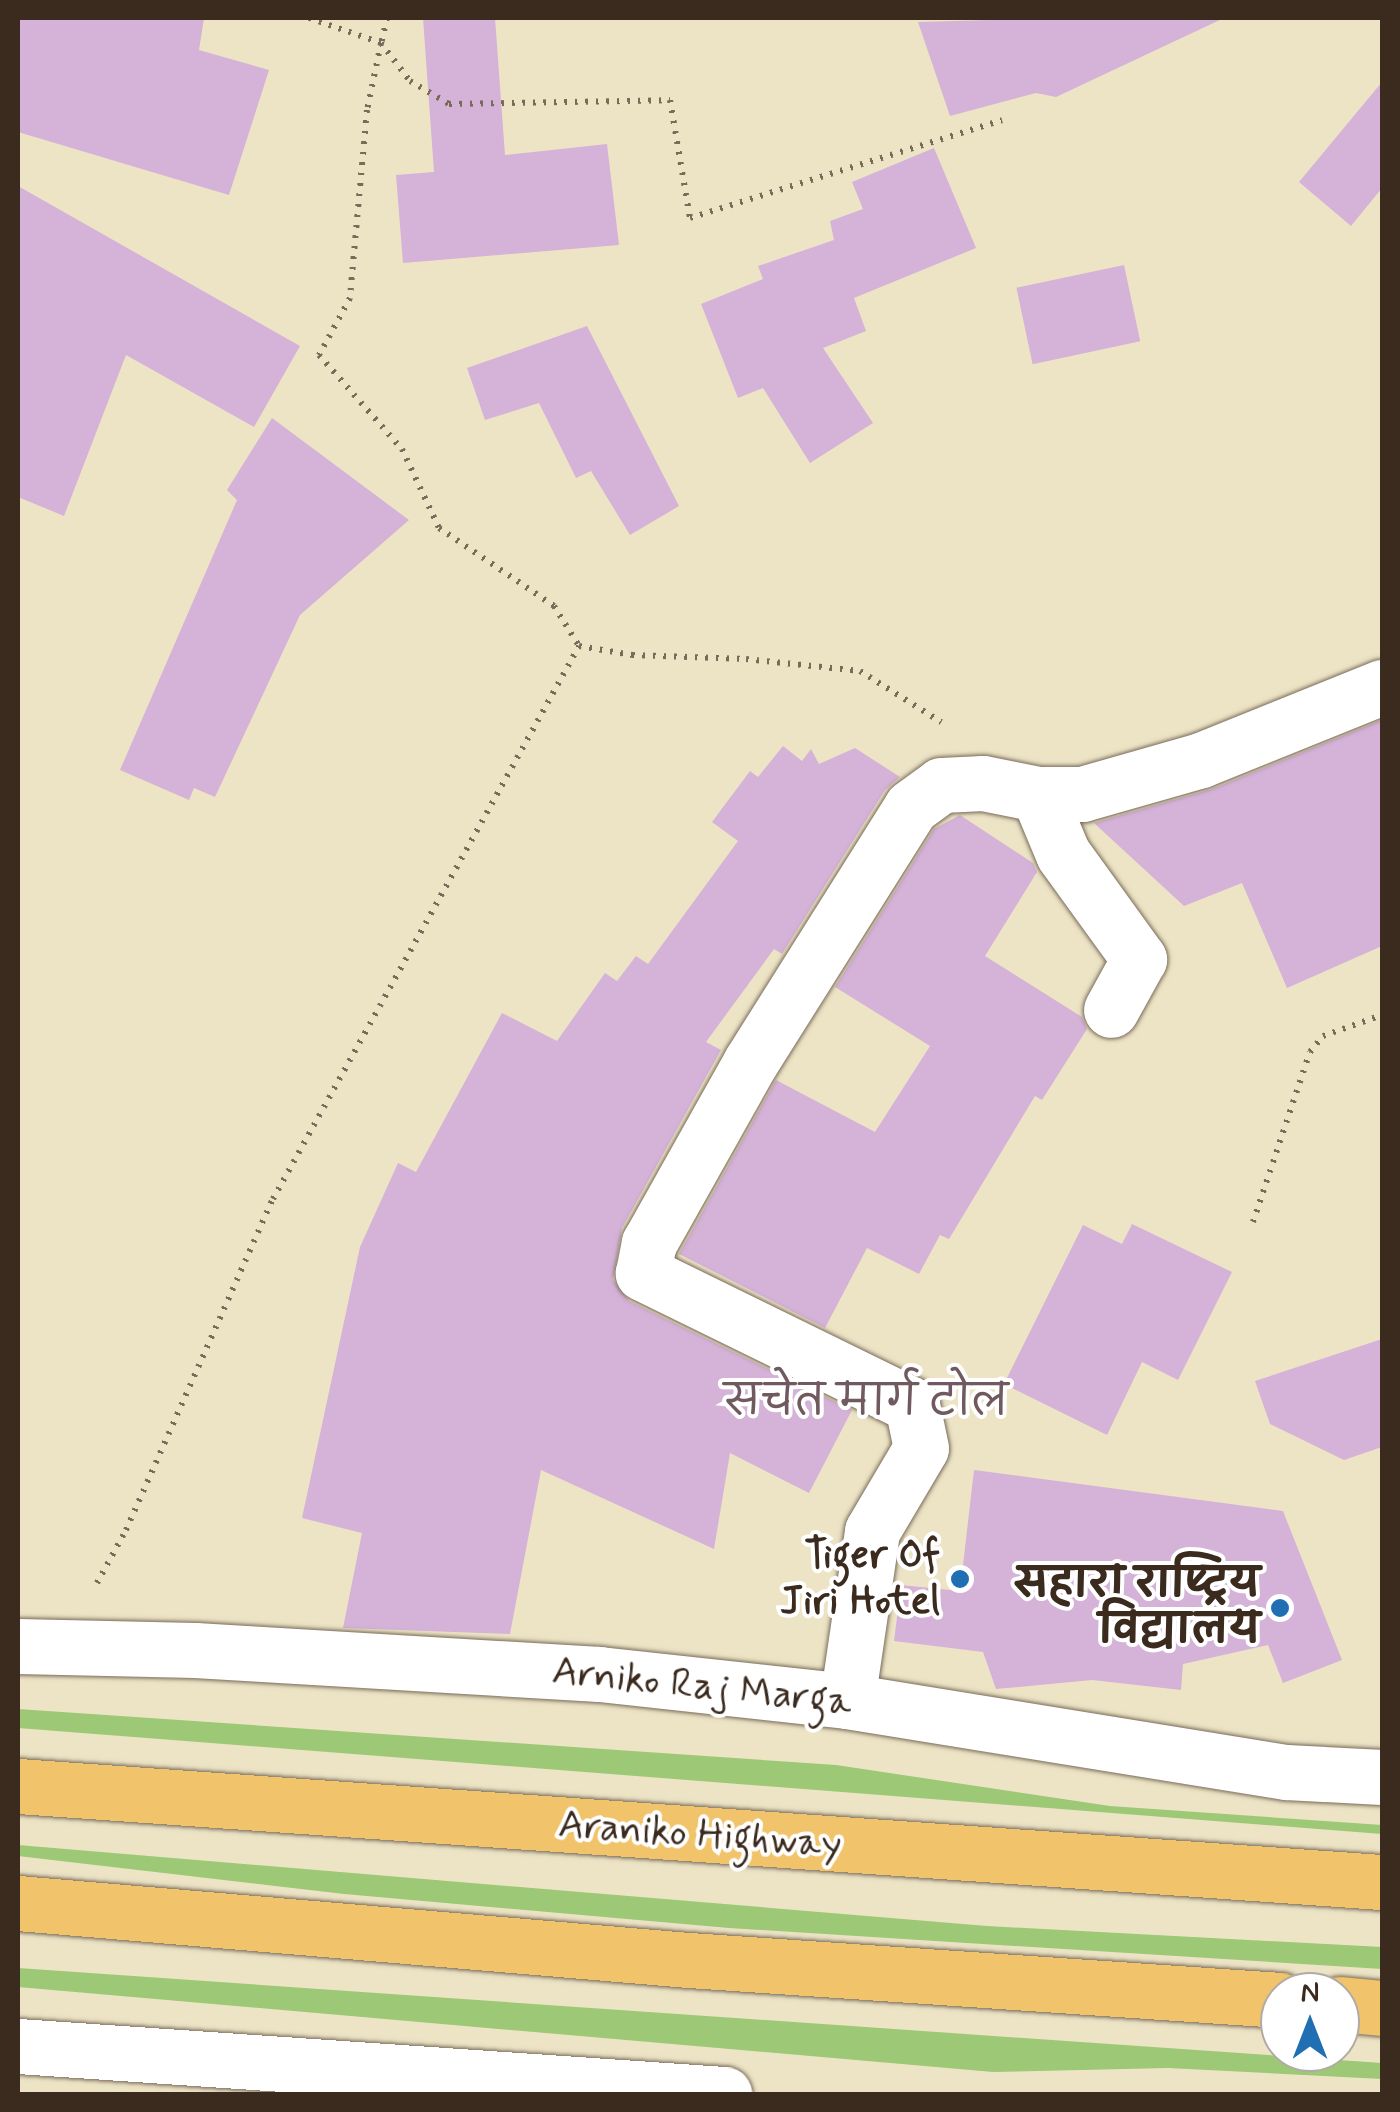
<!DOCTYPE html>
<html>
<head>
<meta charset="utf-8">
<style>
	body { margin:0 }
	#map { position:relative; width:1400px; height:2112px; overflow:hidden; background:#ede4c6; font-family:Mynerve,"Playpen Sans Deva",sans-serif }
	div>[style] { position:absolute }
	.green>* { inset:0; background:#9dc875 }
	.building>* { inset:0; background:#d5b2d8; transform-origin:0 0 }
	.path>* { height:6px; margin-top:-3px; transform-origin:0; background:repeating-linear-gradient(90deg,#796b59 0 2.5px,transparent 0 10.5px) }
	.roads { filter:drop-shadow(0 0 2px #796b59) drop-shadow(0 0 2px #796b59) }
	.minor>* { height:55px; margin:-27.5px; padding:0 27.5px; transform-origin:27.5px; border-radius:27.5px; background:#fff }
	.highway>* { height:55px; margin:-27.5px; padding:0 27.5px; transform-origin:27.5px; border-radius:27.5px; background:#f1c36a }
	.dots>* { width:28px; height:28px; translate:-50% -50%; box-sizing:border-box; border:5px solid #fff; border-radius:50% }
	span { translate:-50% -50%; white-space:nowrap; text-align:center; line-height:1.15; -webkit-text-stroke:8px #fff; paint-order:stroke }
	.poi-label { font-size:40px; color:#3b2a1e; font-weight:700 }
	.right { translate:-100% -50%; text-align:right }
	.street-label { font-size:40px; color:#3b2a1e }
	.neighbourhood-label { font-size:42px; color:#715a5f }
	.frame { position:absolute; inset:0; border:20px solid #3b2a1e; pointer-events:none }
	.north { position:absolute; left:1260px; top:1972px; width:100px; height:100px; box-sizing:border-box; background:#fff; border:2px solid #b1aaa5; border-radius:50%; rotate:0deg; font-size:28px; font-weight:700; line-height:40px; text-align:center; color:#3b2a1e }
	.north::after { content:''; display:block; margin:auto; width:35px; height:45px; background:#1f6fb2; clip-path:polygon(50% 0,100% 100%,50% 72%,0 100%) }
</style>
</head>
<body>
<div id="map">
	<div class="green">
		<div style="clip-path:polygon(18px 1709px,836px 1765px,1110px 1806px,1382px 1825px,1382px 1834px,18px 1728px)"></div>
		<div style="clip-path:polygon(18px 1845px,987px 1926px,1382px 1947px,1382px 1969px,729px 1928px,344px 1894px,18px 1856px)"></div>
		<div style="clip-path:polygon(18px 1968px,1382px 2063px,1382px 2079px,1168px 2068px,993px 2072px,18px 1987px)"></div>
	</div>
	<div class="building">
		<div style="clip-path:polygon(18px 18px,204px 18px,199px 50px,269px 70px,229px 195px,18px 132px)"></div>
		<div style="clip-path:polygon(423px 18px,495px 18px,505px 155px,607px 144px,619px 245px,403px 263px,396px 175px,434px 172px)"></div>
		<div style="clip-path:polygon(1058px 18px,1224px 18px,1056px 97px,1036px 93px,950px 116px,918px 22px)"></div>
		<div style="clip-path:polygon(1382px 82px,1382px 188px,1351px 226px,1299px 182px)"></div>
		<div style="clip-path:polygon(934px 148px,976px 248px,854px 298px,866px 331px,823px 348px,873px 423px,810px 463px,763px 388px,738px 398px,701px 304px,763px 279px,758px 266px,834px 240px,830px 221px,863px 209px,852px 182px)"></div>
		<div style="clip-path:polygon(18px 186px,300px 346px,254px 427px,126px 355px,64px 516px,18px 497px)"></div>
		<div style="left:1124px;top:265px;width:78px;height:110px;rotate:78deg"></div>
		<div style="clip-path:polygon(587px 326px,679px 506px,630px 535px,591px 471px,576px 478px,539px 403px,485px 420px,467px 368px)"></div>
		<div style="clip-path:polygon(272px 418px,409px 520px,300px 615px,215px 797px,194px 788px,189px 800px,120px 770px,237px 500px,227px 490px)"></div>
		<div style="clip-path:polygon(1382px 720px,1382px 946px,1287px 988px,1242px 883px,1184px 906px,1094px 823px,1212px 789px)"></div>
		<div style="clip-path:polygon(783px 746px,802px 761px,811px 749px,819px 764px,855px 748px,900px 777px,885px 790px,782px 954px,774px 949px,706px 1042px,721px 1050px,622px 1228px,613px 1280px,629px 1301px,852px 1410px,809px 1493px,730px 1453px,714px 1549px,541px 1470px,510px 1634px,343px 1628px,362px 1533px,302px 1518px,360px 1247px,398px 1163px,416px 1172px,502px 1013px,557px 1041px,605px 973px,617px 981px,636px 956px,648px 964px,738px 841px,712px 822px,750px 771px,758px 777px)"></div>
		<div style="clip-path:polygon(960px 815px,1033px 863px,1037px 872px,985px 956px,1082px 1017px,1087px 1029px,1042px 1100px,1035px 1096px,949px 1239px,940px 1235px,919px 1274px,867px 1248px,825px 1328px,679px 1254px,776px 1080px,875px 1132px,930px 1046px,835px 987px,934px 829px)"></div>
		<div style="clip-path:polygon(1132px 1224px,1232px 1272px,1178px 1380px,1142px 1362px,1107px 1435px,1004px 1384px,1083px 1225px,1122px 1244px)"></div>
		<div style="clip-path:polygon(1382px 1339px,1382px 1447px,1344px 1460px,1270px 1424px,1255px 1381px)"></div>
		<div style="clip-path:polygon(974px 1470px,1283px 1511px,1342px 1660px,1283px 1683px,1268px 1645px,1183px 1664px,1181px 1690px,1092px 1680px,996px 1689px,983px 1652px,894px 1641px,901px 1585px,960px 1591px)"></div>
	</div>
	<div class="path">
		<div style="left:309px;top:18px;width:76px;rotate:19.1deg"></div>
		<div style="left:381px;top:43px;width:68px;rotate:101.8deg"></div>
		<div style="left:367px;top:110px;width:189px;rotate:95.2deg"></div>
		<div style="left:350px;top:298px;width:65px;rotate:118.5deg"></div>
		<div style="left:319px;top:355px;width:125px;rotate:48.6deg"></div>
		<div style="left:402px;top:449px;width:87px;rotate:64.9deg"></div>
		<div style="left:439px;top:528px;width:139px;rotate:34.1deg"></div>
		<div style="left:554px;top:606px;width:47px;rotate:58deg"></div>
		<div style="left:387px;top:18px;width:26px;rotate:103deg"></div>
		<div style="left:381px;top:43px;width:48px;rotate:52.7deg"></div>
		<div style="left:410px;top:81px;width:45px;rotate:30.5deg"></div>
		<div style="left:449px;top:104px;width:221px;rotate:-1deg"></div>
		<div style="left:670px;top:100px;width:120px;rotate:80.4deg"></div>
		<div style="left:690px;top:218px;width:327px;rotate:-17.4deg"></div>
		<div style="left:1253px;top:1222px;width:179px;rotate:-71.5deg"></div>
		<div style="left:1310px;top:1052px;width:21px;rotate:-51deg"></div>
		<div style="left:1323px;top:1036px;width:63px;rotate:-19.6deg"></div>
		<div style="left:97px;top:1583px;width:60px;rotate:-61.3deg"></div>
		<div style="left:126px;top:1530px;width:362px;rotate:-66.1deg"></div>
		<div style="left:273px;top:1199px;width:632px;rotate:-61.04deg"></div>
		<div style="left:579px;top:646px;width:54px;rotate:9.6deg"></div>
		<div style="left:632px;top:655px;width:114px;rotate:2deg"></div>
		<div style="left:746px;top:659px;width:115px;rotate:6deg"></div>
		<div style="left:860px;top:671px;width:96px;rotate:32.2deg"></div>
	</div>
	<div class="roads">
		<div class="minor">
			<div style="left:1038px;top:794px;width:65px;rotate:67.4deg"></div>
			<div style="left:1063px;top:854px;width:130px;rotate:54.1deg"></div>
			<div style="left:1139px;top:959px;width:58px;rotate:118.8deg"></div>
			<div style="left:18px;top:1646px;width:177px;rotate:1.3deg"></div>
			<div style="left:195px;top:1650px;width:405px;rotate:3.4deg"></div>
			<div style="left:599px;top:1674px;width:249px;rotate:6.2deg"></div>
			<div style="left:847px;top:1701px;width:445px;rotate:9.2deg"></div>
			<div style="left:1286px;top:1772px;width:96px;rotate:3deg"></div>
			<div style="left:847px;top:1701px;width:172px;rotate:-81.6deg"></div>
			<div style="left:872px;top:1531px;width:96px;rotate:-59.4deg"></div>
			<div style="left:921px;top:1448px;width:44px;rotate:-101.8deg"></div>
			<div style="left:912px;top:1405px;width:300px;rotate:-153.9deg"></div>
			<div style="left:643px;top:1273px;width:31px;rotate:-79deg"></div>
			<div style="left:649px;top:1243px;width:206px;rotate:-60.7deg"></div>
			<div style="left:750px;top:1063px;width:302px;rotate:-57.8deg"></div>
			<div style="left:911px;top:807px;width:37px;rotate:-36deg"></div>
			<div style="left:941px;top:785px;width:42px;rotate:-2.7deg"></div>
			<div style="left:983px;top:783px;width:56px;rotate:11.3deg"></div>
			<div style="left:1038px;top:794px;width:44px"></div>
			<div style="left:1082px;top:794px;width:124px;rotate:-15.9deg"></div>
			<div style="left:1201px;top:760px;width:195px;rotate:-22deg"></div>
			<div style="left:18px;top:2046px;width:708px;rotate:3.89deg"></div>
		</div>
		<div class="highway">
			<div style="left:18px;top:1786px;width:1367px;rotate:4.03deg"></div>
			<div style="left:18px;top:1903px;width:673px;rotate:4.86deg"></div>
			<div style="left:689px;top:1960px;width:592px;rotate:3.87deg"></div>
			<div style="left:1340px;top:2004px;width:42px;rotate:5.4deg"></div>
		</div>
	</div>
	<div class="dots">
		<div style="left:960px;top:1579px;background:#1f6fb2"></div>
		<div style="left:1280px;top:1608px;background:#1f6fb2"></div>
	</div>
	<div class="poi-label">
		<span class="right" style="left:940px;top:1579px">Tiger Of<br>Jiri Hotel</span>
		<span class="right" style="left:1260px;top:1608px">सहारा राष्ट्रिय<br>विद्यालय</span>
	</div>
	<div class="street-label">
		<span style="left:702px;top:1687px;rotate:6deg">Arniko Raj Marga</span>
		<span style="left:700px;top:1835px;rotate:4deg">Araniko Highway</span>
	</div>
	<div class="neighbourhood-label">
		<span style="left:866px;top:1403px">सचेत मार्ग टोल</span>
	</div>
	<div class="frame"></div>
	<div class="north">N</div>
</div>
</body>
</html>
